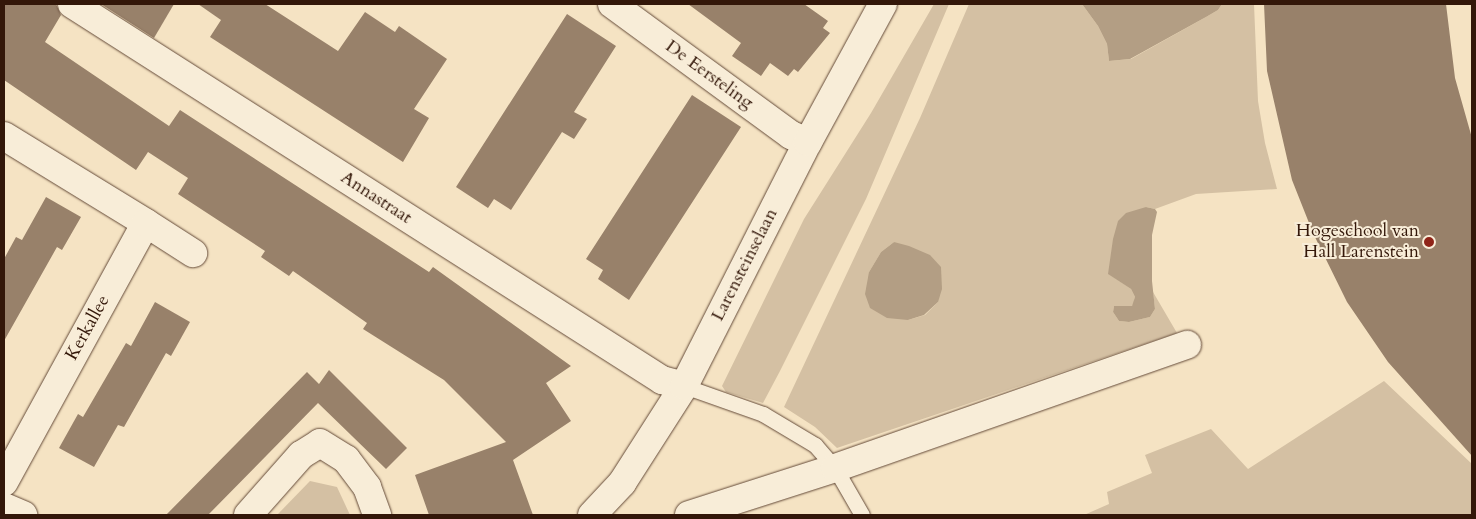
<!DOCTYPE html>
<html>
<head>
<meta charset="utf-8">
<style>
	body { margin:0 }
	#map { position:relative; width:1476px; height:519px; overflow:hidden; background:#f5e3c3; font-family:Cardo,serif }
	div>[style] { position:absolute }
	.green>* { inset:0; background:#d4c0a3 }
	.water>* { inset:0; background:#b39e84 }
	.building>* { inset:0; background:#98816a }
	.roads { filter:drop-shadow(0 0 1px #644a38) drop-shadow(0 0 1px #644a38) }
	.lane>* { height:15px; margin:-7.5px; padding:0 7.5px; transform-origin:7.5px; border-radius:7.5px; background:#f8edd8 }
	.street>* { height:28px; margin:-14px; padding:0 14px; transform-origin:14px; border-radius:14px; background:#f8edd8 }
	.secondary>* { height:28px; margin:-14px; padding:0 14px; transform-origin:14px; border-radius:14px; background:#f8edd8 }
	.dots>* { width:14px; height:14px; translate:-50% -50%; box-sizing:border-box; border:2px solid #f8edd8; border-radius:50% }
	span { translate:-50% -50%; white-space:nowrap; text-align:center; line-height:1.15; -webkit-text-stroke:4px #f8edd8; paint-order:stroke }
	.street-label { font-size:18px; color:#331709 }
	.poi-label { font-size:18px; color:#331709 }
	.right { translate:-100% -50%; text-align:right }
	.frame { position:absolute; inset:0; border:5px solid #331709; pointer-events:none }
</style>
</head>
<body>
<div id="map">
	<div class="green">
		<div style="clip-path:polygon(934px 4px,949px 4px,866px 199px,780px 371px,763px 403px,726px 392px,722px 386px,804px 219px,871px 113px)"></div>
		<div style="clip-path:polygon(evenodd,969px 4px,1082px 4px,1098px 26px,1107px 44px,1109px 61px,1131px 59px,1206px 17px,1218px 10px,1222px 4px,1254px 4px,1258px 101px,1265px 143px,1277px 189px,1196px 194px,1155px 209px,1146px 207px,1109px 274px,1131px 289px,1135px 297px,1134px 303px,1132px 306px,1114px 306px,1113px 312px,1119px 321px,1129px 322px,1150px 317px,1155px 309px,1153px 292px,1177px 333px,837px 448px,815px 427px,784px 407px,920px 118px,969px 4px,894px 242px,938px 302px,925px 315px,908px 320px,869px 272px,881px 252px,894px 242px)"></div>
		<div style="clip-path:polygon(1384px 381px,1472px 464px,1472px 515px,1084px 515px,1109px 504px,1107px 492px,1152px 473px,1145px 455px,1211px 429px,1248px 469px)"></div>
		<div style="clip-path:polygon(310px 481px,337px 487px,350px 515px,277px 515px)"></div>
	</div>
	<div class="water">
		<div style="clip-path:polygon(1082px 4px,1222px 4px,1218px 10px,1206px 17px,1130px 59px,1109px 61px,1107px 44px,1098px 26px)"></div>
		<div style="clip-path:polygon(1146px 207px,1155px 209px,1157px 212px,1152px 235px,1152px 281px,1155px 309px,1150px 317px,1129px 322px,1119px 321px,1113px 312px,1114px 306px,1132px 306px,1135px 297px,1131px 289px,1108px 274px,1113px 239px,1118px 221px,1126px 213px)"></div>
		<div style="clip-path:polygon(894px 242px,909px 246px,930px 255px,941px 267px,942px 289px,938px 302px,924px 315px,908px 320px,887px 318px,870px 308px,865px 294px,869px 272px,881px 252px)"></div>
	</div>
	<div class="building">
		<div style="clip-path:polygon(4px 4px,56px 4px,61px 15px,45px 42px,169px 126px,180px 110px,429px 272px,433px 267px,571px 366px,546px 383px,571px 421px,513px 460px,533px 515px,429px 515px,415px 475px,506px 442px,444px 380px,363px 329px,367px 323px,293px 271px,289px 276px,261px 257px,265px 251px,178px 194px,188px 178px,148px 152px,136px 170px,4px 80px)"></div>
		<div style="clip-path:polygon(101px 4px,174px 4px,154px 38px)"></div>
		<div style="clip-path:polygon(198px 4px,265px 4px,338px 51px,365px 12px,395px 32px,399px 26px,447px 59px,414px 109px,429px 118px,403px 162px,210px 37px,221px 20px)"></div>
		<div style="clip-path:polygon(688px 4px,804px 4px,828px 21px,823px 28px,830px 33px,798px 72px,794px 69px,788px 76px,770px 63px,761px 76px,732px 56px,741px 43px)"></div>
		<div style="clip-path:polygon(1264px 4px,1446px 4px,1455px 78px,1472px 138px,1472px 456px,1388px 362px,1347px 302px,1313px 233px,1292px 180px,1267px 71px)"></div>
		<div style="clip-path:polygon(567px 14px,616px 46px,574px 112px,587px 119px,574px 139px,562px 132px,511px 210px,494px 199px,488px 208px,456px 187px)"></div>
		<div style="clip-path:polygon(692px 95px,741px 127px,629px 300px,598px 279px,603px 270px,586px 259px)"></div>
		<div style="clip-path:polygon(46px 197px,81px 217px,62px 250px,57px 247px,4px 341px,4px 259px,16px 237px,22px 240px)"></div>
		<div style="clip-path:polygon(155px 302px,190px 322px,171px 356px,166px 353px,124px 427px,118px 425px,94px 467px,59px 448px,78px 414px,83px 417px,126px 343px,131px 346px)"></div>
		<div style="clip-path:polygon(329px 370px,407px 448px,386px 469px,318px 403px,208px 515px,166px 515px,307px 372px,319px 384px)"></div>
	</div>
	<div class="roads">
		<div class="lane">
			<div style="left:684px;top:386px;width:84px;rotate:19.5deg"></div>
			<div style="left:763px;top:414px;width:61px;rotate:30.8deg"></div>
			<div style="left:815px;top:445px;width:30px;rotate:49deg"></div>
			<div style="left:835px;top:468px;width:54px;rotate:60.1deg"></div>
		</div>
		<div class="street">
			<div style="left:72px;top:4px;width:700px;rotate:32.51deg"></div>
			<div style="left:662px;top:380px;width:23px;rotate:15deg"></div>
			<div style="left:612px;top:4px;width:222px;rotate:36.2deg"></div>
			<div style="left:791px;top:135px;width:18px;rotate:22deg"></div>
			<div style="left:4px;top:136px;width:167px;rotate:31.5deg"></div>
			<div style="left:4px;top:482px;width:295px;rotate:-61.3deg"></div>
			<div style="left:146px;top:223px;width:56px;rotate:32.6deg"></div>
			<div style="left:4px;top:507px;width:21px;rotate:23deg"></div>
			<div style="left:248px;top:515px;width:80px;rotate:-48.5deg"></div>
			<div style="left:301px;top:455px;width:22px;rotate:-32deg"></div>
			<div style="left:320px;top:443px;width:31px;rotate:32deg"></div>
			<div style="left:346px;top:459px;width:35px;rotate:53deg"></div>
			<div style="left:367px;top:487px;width:30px;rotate:70deg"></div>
			<div style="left:689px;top:515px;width:153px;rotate:-17.8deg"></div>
			<div style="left:835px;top:468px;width:373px;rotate:-19.3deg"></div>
		</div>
		<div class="secondary">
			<div style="left:592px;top:515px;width:44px;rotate:-46.8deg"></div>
			<div style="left:622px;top:483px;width:115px;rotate:-57.4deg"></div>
			<div style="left:684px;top:386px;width:274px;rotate:-63.1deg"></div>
			<div style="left:808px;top:142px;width:157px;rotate:-61.5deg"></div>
		</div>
	</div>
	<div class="dots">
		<div style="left:1429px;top:242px;background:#8f2418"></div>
	</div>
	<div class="street-label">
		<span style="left:709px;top:75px;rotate:36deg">De Eersteling</span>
		<span style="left:376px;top:198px;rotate:33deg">Annastraat</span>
		<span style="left:745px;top:265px;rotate:-63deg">Larensteinselaan</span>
		<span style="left:88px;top:328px;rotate:-61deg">Kerkallee</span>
	</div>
	<div class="poi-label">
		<span class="right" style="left:1419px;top:242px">Hogeschool van<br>Hall Larenstein</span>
	</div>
	<div class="frame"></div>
</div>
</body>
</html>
